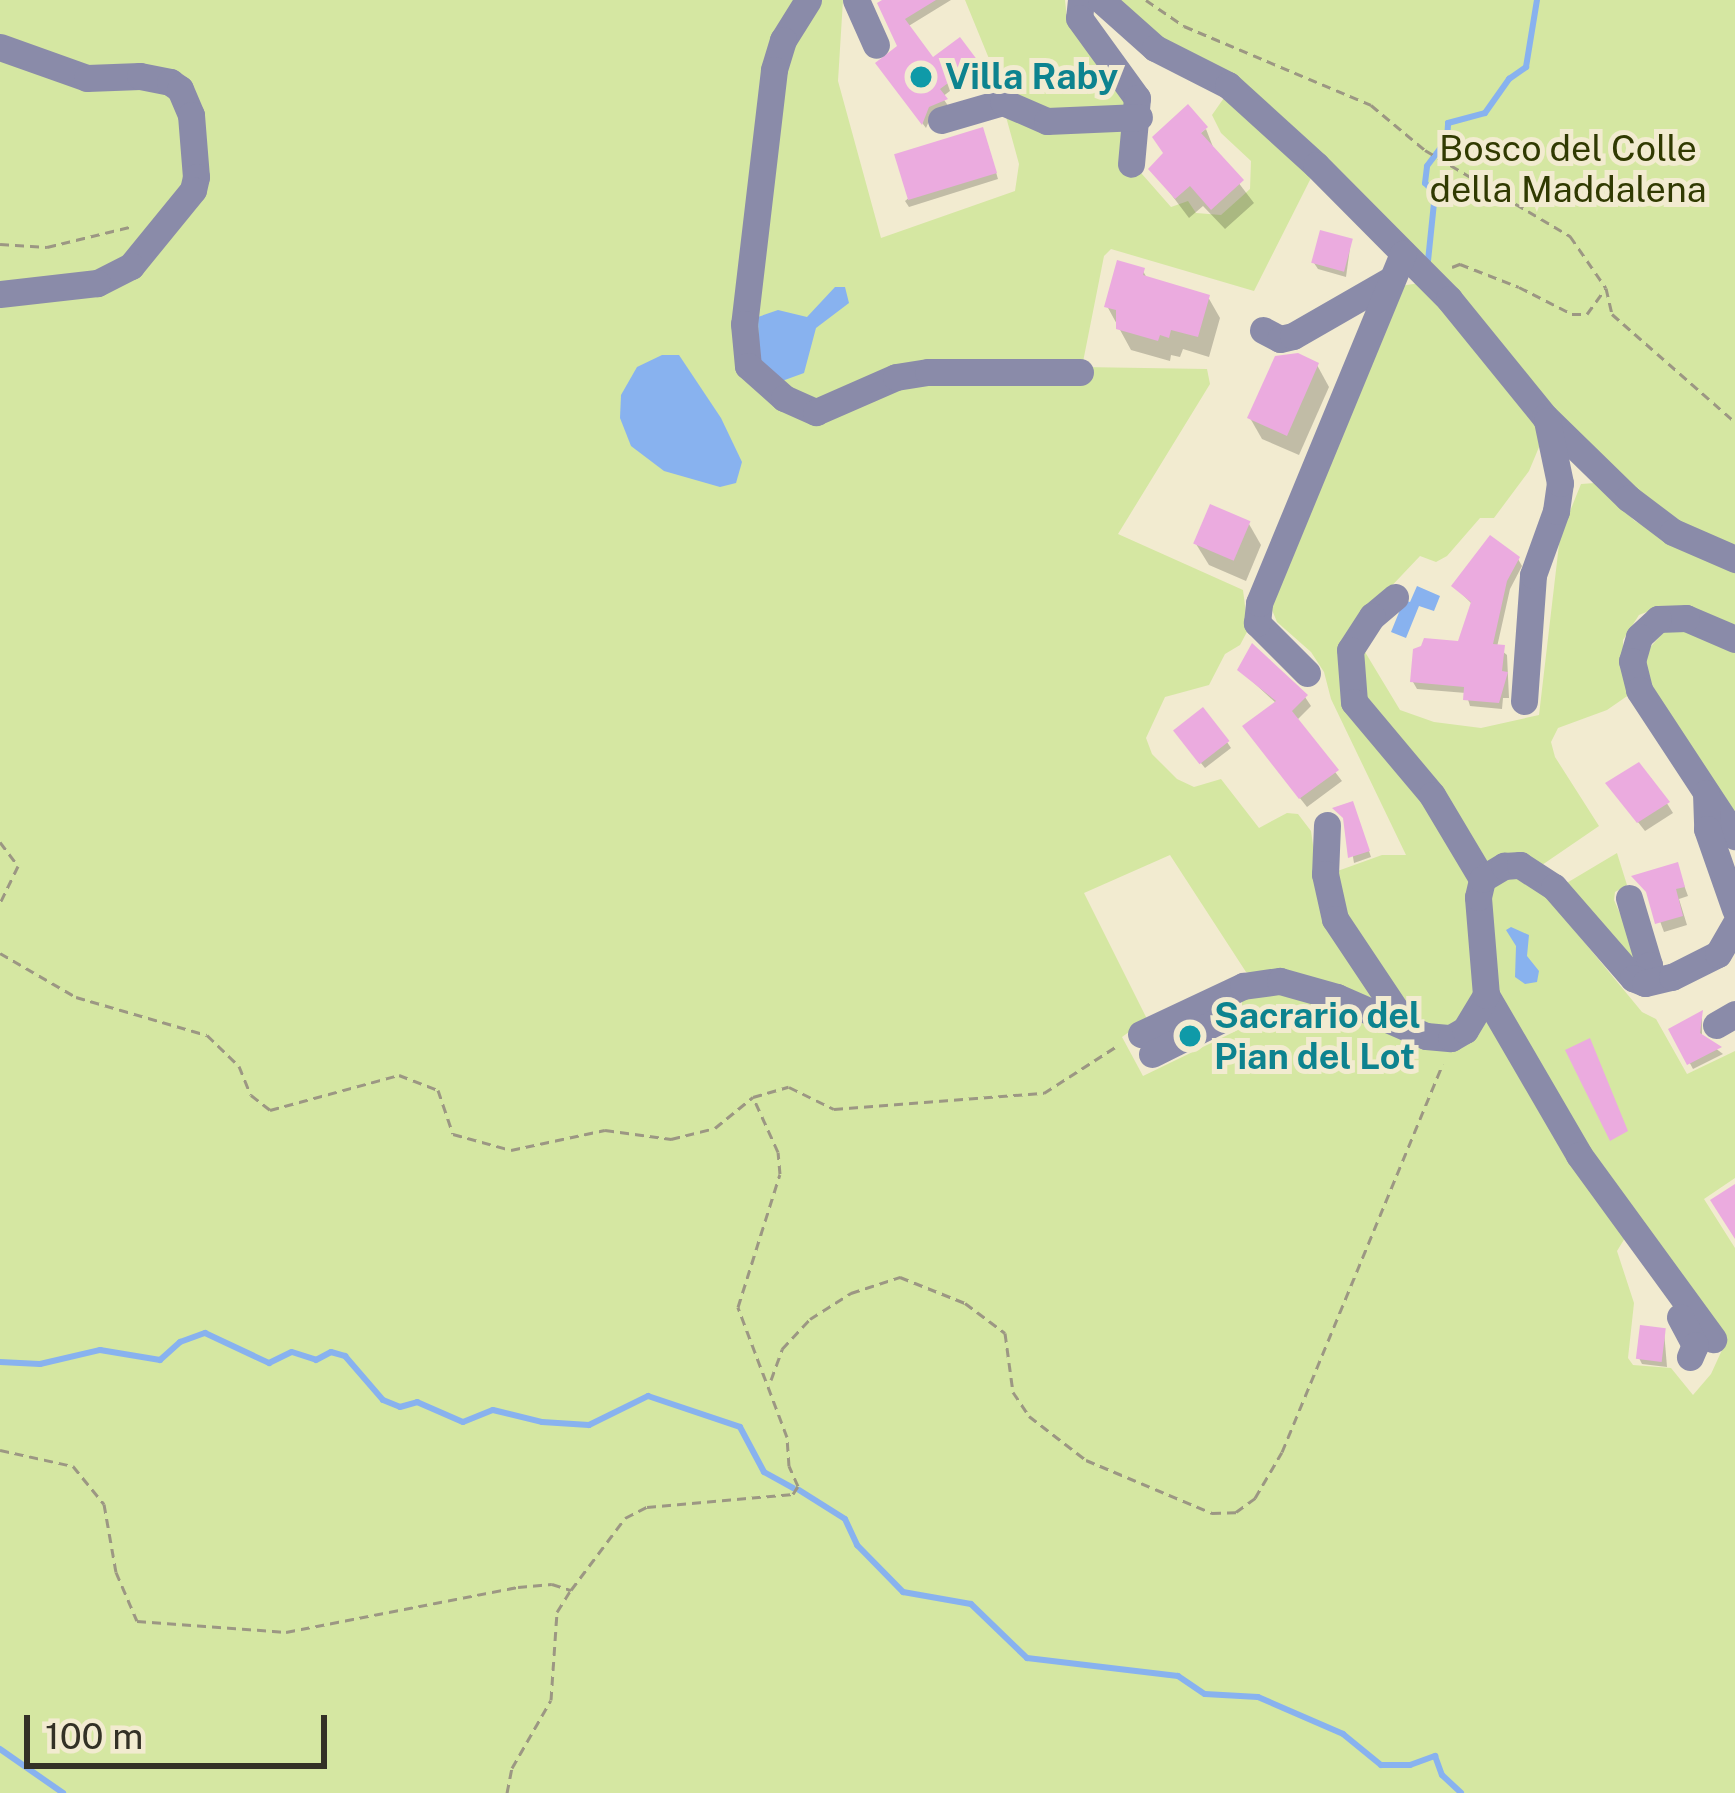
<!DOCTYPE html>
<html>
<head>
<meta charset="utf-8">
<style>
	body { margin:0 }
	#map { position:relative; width:1735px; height:1793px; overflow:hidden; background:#f2ebd0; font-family:"Public Sans",sans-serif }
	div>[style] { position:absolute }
	.green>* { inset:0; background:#d5e7a2 }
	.water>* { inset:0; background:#88b2ef }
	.shadow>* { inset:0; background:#0003 }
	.stream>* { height:6px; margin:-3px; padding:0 3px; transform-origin:3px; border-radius:3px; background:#88b2ef }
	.building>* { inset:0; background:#ebabdf; transform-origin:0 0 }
	.path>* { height:3px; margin-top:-1.5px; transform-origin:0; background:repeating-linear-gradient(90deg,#9c9783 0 9px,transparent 0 15px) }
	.minor>* { height:27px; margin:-13.5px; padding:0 13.5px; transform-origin:13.5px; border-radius:13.5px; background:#8a8ba9 }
	.dots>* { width:33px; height:33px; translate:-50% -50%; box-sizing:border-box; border:6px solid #f2ebd0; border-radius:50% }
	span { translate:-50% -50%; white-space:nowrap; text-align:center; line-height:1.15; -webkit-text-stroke:10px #f2ebd0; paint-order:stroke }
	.culture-label { font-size:36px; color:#0d838f; font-weight:700 }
	.left { translate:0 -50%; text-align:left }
	.park-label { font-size:36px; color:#303a01 }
	.scale { position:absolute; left:24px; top:1715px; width:303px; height:54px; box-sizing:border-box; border:6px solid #333126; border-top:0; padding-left:15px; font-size:36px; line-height:42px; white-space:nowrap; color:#333126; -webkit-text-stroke:9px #f2ebd0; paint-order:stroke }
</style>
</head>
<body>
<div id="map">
	<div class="green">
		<div style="clip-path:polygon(0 0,843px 0,838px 81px,881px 238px,1015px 191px,1019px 164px,992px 66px,965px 0,1065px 0,1067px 19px,1125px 100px,1120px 149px,1171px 207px,1188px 201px,1196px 213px,1221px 215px,1250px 189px,1251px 161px,1221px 133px,1212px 115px,1226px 95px,1312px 176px,1254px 291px,1111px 249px,1104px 256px,1082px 367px,1207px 369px,1210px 384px,1118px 534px,1243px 590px,1248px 630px,1240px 645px,1225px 654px,1209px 685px,1165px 697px,1146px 738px,1152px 754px,1177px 779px,1194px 787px,1221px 779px,1259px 828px,1287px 813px,1298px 814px,1311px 831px,1315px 859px,1332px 873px,1382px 855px,1406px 855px,1331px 699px,1324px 672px,1311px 652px,1277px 622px,1268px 600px,1400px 286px,1420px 283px,1539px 421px,1542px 440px,1529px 471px,1494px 518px,1480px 518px,1447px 556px,1436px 562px,1420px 556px,1384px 594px,1365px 652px,1400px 710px,1434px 722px,1481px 728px,1539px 715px,1560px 536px,1581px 484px,1595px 483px,1635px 521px,1735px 573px,1735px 626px,1662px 606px,1639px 615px,1623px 640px,1623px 668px,1633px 692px,1607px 710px,1558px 728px,1551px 742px,1555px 757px,1599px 826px,1542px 865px,1469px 877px,1476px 991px,1469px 1009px,1449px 1027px,1432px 1027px,1246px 972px,1170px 855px,1084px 893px,1147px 1019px,1122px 1037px,1143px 1076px,1242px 1028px,1242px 997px,1296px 992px,1428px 1048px,1486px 1015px,1625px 1238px,1617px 1251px,1634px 1303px,1628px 1358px,1633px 1365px,1671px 1368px,1693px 1395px,1711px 1374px,1722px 1350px,1718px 1332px,1624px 1211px,1497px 998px,1486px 896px,1492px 887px,1517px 875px,1533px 880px,1642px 1012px,1656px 1019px,1687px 1074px,1735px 1051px,1735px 1178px,1704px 1199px,1735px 1248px,1735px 1793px,0 1793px)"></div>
		<div style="clip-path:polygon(1112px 0,1735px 0,1735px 547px,1669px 516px,1583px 443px,1465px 304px)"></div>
		<div style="clip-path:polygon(1684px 628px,1735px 650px,1735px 818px,1651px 691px,1643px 655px,1665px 631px)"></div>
		<div style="clip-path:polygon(1617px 853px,1627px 885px,1615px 892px,1614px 900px,1640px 959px,1636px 966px,1565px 884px)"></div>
	</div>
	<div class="water">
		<div style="clip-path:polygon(835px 287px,845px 287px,849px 303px,816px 328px,804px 373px,782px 381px,759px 358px,758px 317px,778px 310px,807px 317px)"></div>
		<div style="clip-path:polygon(662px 355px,679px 355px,721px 418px,742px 462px,736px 483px,720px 487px,664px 471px,631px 446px,620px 418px,621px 395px,637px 367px)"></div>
		<div style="clip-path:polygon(1417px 586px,1440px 596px,1434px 611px,1419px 606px,1406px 638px,1391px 632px,1404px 600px,1410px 602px)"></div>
		<div style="clip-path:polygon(1511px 927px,1529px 935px,1527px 956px,1539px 971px,1537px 982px,1525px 984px,1515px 977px,1516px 946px,1506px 930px)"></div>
	</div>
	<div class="shadow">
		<div style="clip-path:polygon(888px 0,951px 0,907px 27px,933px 61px,975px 63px,979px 69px,942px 97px,949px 107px,932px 114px,926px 128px,883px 71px,901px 47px)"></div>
		<div style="clip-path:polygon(1206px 129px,1215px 152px,1254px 203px,1225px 229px,1203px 206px,1189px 218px,1152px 169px)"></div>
		<div style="clip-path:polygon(985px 136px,998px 179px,909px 207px,905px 201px)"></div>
		<div style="clip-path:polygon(1351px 241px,1346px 277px,1318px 269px,1314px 263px)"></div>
		<div style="clip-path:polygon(1143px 271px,1148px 280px,1208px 297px,1220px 318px,1209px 357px,1183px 349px,1180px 357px,1171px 355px,1170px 361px,1131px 350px,1107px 306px)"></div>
		<div style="clip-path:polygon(1317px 365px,1329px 387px,1299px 455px,1262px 439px,1250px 418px)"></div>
		<div style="clip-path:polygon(1249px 524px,1261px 545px,1246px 581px,1209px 565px,1196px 544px)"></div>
		<div style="clip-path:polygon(1518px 559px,1522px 566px,1510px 589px,1497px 647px,1507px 655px,1509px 698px,1503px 698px,1502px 709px,1470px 706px,1466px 693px,1417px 689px,1413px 682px,1460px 644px,1473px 605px,1454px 586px)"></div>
		<div style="clip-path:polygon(1240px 670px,1305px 697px,1311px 706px,1296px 721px,1342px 781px,1307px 807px,1251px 736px,1277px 704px)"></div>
		<div style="clip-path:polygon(1180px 737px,1227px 742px,1231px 748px,1205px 768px)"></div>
		<div style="clip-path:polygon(1651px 778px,1673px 813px,1645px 831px,1615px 793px)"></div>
		<div style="clip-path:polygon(1336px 810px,1355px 810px,1371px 857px,1354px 863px,1347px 821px)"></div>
		<div style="clip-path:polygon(1677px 866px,1688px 896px,1679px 899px,1687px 925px,1664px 932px,1651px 897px,1635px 878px)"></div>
		<div style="clip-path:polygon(1702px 1014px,1702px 1038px,1723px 1054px,1693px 1069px,1672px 1030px)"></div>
		<div style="clip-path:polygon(1664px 1331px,1667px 1367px,1642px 1364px,1639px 1358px)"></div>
	</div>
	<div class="stream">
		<div style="left:1428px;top:261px;width:68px;rotate:-84.1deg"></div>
		<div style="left:1435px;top:193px;width:14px;rotate:-135deg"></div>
		<div style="left:1425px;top:183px;width:17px;rotate:-83deg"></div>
		<div style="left:1427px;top:166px;width:34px;rotate:-53deg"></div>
		<div style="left:1447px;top:139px;width:16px;rotate:-86deg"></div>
		<div style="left:1448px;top:123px;width:38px;rotate:-15deg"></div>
		<div style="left:1485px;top:113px;width:42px;rotate:-54.8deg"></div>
		<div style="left:1509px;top:79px;width:21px;rotate:-35deg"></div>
		<div style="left:1526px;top:67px;width:68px;rotate:-80.7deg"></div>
		<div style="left:0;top:1362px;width:40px;rotate:2.9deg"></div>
		<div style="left:40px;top:1364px;width:62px;rotate:-13.1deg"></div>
		<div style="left:100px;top:1350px;width:61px;rotate:9.5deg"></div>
		<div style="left:160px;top:1360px;width:27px;rotate:-42deg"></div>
		<div style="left:180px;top:1342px;width:27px;rotate:-20deg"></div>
		<div style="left:205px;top:1333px;width:71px;rotate:25.1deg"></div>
		<div style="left:269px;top:1363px;width:25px;rotate:-26deg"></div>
		<div style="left:292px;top:1352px;width:25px;rotate:18deg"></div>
		<div style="left:316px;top:1360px;width:17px;rotate:-28deg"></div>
		<div style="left:331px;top:1352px;width:15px;rotate:16deg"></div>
		<div style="left:345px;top:1356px;width:58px;rotate:49.2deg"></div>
		<div style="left:383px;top:1400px;width:18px;rotate:22deg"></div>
		<div style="left:400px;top:1407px;width:18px;rotate:-16deg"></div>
		<div style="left:417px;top:1402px;width:50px;rotate:23.5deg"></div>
		<div style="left:463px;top:1422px;width:32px;rotate:-22deg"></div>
		<div style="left:493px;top:1410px;width:50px;rotate:13.8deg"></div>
		<div style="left:542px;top:1422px;width:47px;rotate:3.7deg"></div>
		<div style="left:589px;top:1425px;width:66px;rotate:-26.2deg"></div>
		<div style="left:648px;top:1396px;width:97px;rotate:18.6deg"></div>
		<div style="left:740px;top:1427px;width:51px;rotate:61.9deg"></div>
		<div style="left:764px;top:1472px;width:33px;rotate:29deg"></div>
		<div style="left:799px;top:1490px;width:54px;rotate:32.2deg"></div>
		<div style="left:845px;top:1519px;width:29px;rotate:65deg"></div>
		<div style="left:857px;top:1545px;width:66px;rotate:45.6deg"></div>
		<div style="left:903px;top:1592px;width:69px;rotate:10deg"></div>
		<div style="left:971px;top:1604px;width:78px;rotate:44deg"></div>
		<div style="left:1027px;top:1658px;width:152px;rotate:6.8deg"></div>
		<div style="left:1178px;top:1676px;width:32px;rotate:34deg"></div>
		<div style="left:1205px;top:1694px;width:53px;rotate:3.2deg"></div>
		<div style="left:1258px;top:1697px;width:93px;rotate:23.5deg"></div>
		<div style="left:1343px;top:1734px;width:49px;rotate:39.2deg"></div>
		<div style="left:1381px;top:1765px;width:29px"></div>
		<div style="left:1410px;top:1765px;width:27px;rotate:-20deg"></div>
		<div style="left:1435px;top:1756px;width:20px;rotate:70deg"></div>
		<div style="left:1442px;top:1775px;width:26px;rotate:43deg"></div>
		<div style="left:0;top:1749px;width:77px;rotate:34.9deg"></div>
	</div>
	<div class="building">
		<div style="clip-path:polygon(882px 0,936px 0,905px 19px,933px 57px,960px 37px,978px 61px,940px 89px,948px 99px,929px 107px,922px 125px,875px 63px,897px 46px,877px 3px)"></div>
		<div style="clip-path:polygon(1188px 104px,1208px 127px,1201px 133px,1244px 180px,1211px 210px,1190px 186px,1175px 199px,1148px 169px,1163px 153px,1152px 137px)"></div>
		<div style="left:983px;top:127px;width:48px;height:93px;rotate:73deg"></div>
		<div style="left:1320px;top:230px;width:34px;height:34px;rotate:15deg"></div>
		<div style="clip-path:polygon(1117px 260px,1145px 268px,1143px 275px,1210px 295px,1198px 337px,1171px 330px,1169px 338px,1160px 335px,1158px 341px,1116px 329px,1116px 310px,1104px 307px)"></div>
		<div style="clip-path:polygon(1298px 353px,1319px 363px,1287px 436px,1247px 418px,1275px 356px)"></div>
		<div style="left:1210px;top:504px;width:44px;height:43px;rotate:23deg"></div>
		<div style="clip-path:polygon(1490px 535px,1520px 557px,1507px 581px,1493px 644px,1505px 645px,1502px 671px,1508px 672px,1499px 703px,1463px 700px,1464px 687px,1410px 682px,1413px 649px,1421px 646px,1424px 638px,1458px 641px,1471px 602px,1451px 586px)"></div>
		<div style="clip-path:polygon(1252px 643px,1308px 695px,1292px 711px,1339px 770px,1299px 799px,1242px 726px,1276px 701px,1237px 670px)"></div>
		<div style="left:1203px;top:707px;width:43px;height:38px;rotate:52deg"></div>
		<div style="clip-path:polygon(1639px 762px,1670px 802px,1637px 823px,1605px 783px)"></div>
		<div style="clip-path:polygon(1353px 801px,1370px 851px,1348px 858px,1343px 818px,1332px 808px)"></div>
		<div style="clip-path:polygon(1678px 862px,1685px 887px,1676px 889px,1683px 916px,1655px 924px,1646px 892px,1631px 876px)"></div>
		<div style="clip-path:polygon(1703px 1010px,1700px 1033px,1722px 1047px,1687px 1065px,1668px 1029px)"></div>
		<div style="clip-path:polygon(1590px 1038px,1628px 1131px,1610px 1141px,1565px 1050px)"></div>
		<div style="clip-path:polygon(1735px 1184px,1735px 1239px,1710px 1200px)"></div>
		<div style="left:1640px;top:1325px;width:26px;height:34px;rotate:7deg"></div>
	</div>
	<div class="path">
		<div style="left:1146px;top:0;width:46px;rotate:34.4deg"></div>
		<div style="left:1184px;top:26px;width:203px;rotate:22.9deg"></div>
		<div style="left:1371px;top:105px;width:70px;rotate:39.8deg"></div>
		<div style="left:1425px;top:150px;width:169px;rotate:30.7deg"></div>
		<div style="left:1570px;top:236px;width:63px;rotate:55.3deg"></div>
		<div style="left:1606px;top:288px;width:27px;rotate:77deg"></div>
		<div style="left:1612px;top:314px;width:164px;rotate:41.3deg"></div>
		<div style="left:0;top:244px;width:47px;rotate:3.7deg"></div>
		<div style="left:47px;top:247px;width:89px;rotate:-13.7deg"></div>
		<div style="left:1452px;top:267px;width:9px;rotate:-21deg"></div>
		<div style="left:1460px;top:264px;width:63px;rotate:21.3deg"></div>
		<div style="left:1519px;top:287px;width:59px;rotate:27deg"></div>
		<div style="left:1572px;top:314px;width:15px"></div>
		<div style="left:1587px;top:314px;width:31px;rotate:-54deg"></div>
		<div style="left:0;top:842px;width:30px;rotate:53deg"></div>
		<div style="left:18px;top:866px;width:41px;rotate:115.9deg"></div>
		<div style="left:0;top:953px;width:88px;rotate:30.1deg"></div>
		<div style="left:76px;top:997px;width:136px;rotate:16.2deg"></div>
		<div style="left:207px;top:1035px;width:45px;rotate:44.1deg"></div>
		<div style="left:239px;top:1066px;width:31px;rotate:68deg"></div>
		<div style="left:251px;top:1095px;width:24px;rotate:38deg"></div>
		<div style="left:270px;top:1110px;width:134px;rotate:-15.2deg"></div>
		<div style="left:399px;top:1075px;width:42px;rotate:21deg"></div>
		<div style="left:438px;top:1090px;width:46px;rotate:71.2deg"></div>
		<div style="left:453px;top:1134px;width:60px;rotate:15.4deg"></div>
		<div style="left:511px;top:1150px;width:96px;rotate:-12deg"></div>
		<div style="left:605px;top:1130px;width:67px;rotate:7.8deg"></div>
		<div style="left:671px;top:1139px;width:45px;rotate:-14deg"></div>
		<div style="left:715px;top:1128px;width:49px;rotate:-39.2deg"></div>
		<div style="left:753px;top:1097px;width:37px;rotate:-16deg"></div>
		<div style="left:789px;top:1087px;width:50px;rotate:26.1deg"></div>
		<div style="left:834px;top:1109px;width:211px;rotate:-4.4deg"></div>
		<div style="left:1044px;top:1093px;width:87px;rotate:-32.8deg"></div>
		<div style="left:771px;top:1380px;width:33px;rotate:-70deg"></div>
		<div style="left:782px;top:1349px;width:41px;rotate:-47deg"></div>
		<div style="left:810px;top:1319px;width:49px;rotate:-32.4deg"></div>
		<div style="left:851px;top:1293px;width:52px;rotate:-18.1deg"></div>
		<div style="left:900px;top:1277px;width:70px;rotate:21.8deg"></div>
		<div style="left:965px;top:1303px;width:50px;rotate:36.9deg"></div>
		<div style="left:1005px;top:1333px;width:60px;rotate:82.3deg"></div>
		<div style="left:1013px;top:1392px;width:29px;rotate:56deg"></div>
		<div style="left:1029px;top:1416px;width:72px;rotate:37.7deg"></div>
		<div style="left:1086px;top:1460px;width:137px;rotate:22.8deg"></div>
		<div style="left:1212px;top:1513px;width:24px;rotate:-2deg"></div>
		<div style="left:1236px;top:1512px;width:24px;rotate:-36deg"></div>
		<div style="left:1255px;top:1498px;width:53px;rotate:-59.6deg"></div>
		<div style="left:1282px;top:1452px;width:420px;rotate:-67.5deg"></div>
		<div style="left:0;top:1450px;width:75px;rotate:12.4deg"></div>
		<div style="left:73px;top:1466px;width:49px;rotate:50.8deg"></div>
		<div style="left:104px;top:1504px;width:69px;rotate:80deg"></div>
		<div style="left:116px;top:1572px;width:53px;rotate:66.8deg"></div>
		<div style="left:137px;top:1621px;width:149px;rotate:4.2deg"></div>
		<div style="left:286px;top:1632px;width:236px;rotate:-11deg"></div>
		<div style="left:518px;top:1587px;width:34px;rotate:-5deg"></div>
		<div style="left:552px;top:1584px;width:20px;rotate:18deg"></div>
		<div style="left:571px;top:1590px;width:90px;rotate:-53.1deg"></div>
		<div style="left:625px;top:1518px;width:25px;rotate:-27deg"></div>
		<div style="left:647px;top:1507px;width:147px;rotate:-5.1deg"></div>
		<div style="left:793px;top:1494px;width:9px;rotate:-58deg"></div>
		<div style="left:798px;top:1486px;width:22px;rotate:-114deg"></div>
		<div style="left:789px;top:1466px;width:29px;rotate:-94deg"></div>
		<div style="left:787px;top:1437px;width:139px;rotate:-110.7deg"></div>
		<div style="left:738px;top:1307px;width:139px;rotate:-72.5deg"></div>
		<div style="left:780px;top:1174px;width:22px;rotate:-95deg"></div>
		<div style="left:778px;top:1152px;width:60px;rotate:-114.4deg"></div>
		<div style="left:507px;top:1793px;width:25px;rotate:-79deg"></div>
		<div style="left:512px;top:1768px;width:78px;rotate:-60.2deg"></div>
		<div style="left:551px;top:1700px;width:88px;rotate:-86.1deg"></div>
		<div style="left:557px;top:1612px;width:25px;rotate:-58deg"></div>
	</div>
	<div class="minor">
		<div style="left:808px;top:0;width:47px;rotate:122deg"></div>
		<div style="left:783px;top:40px;width:31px;rotate:107deg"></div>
		<div style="left:774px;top:70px;width:256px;rotate:96.7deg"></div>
		<div style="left:744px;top:324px;width:42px;rotate:84.6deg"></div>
		<div style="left:748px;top:366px;width:48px;rotate:41.6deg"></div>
		<div style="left:784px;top:398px;width:35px;rotate:24deg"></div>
		<div style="left:816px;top:412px;width:87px;rotate:-23.6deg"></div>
		<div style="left:896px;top:377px;width:32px;rotate:-9deg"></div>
		<div style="left:928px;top:372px;width:152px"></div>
		<div style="left:856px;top:0;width:49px;rotate:66deg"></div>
		<div style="left:1081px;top:0;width:18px;rotate:96deg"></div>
		<div style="left:1079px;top:18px;width:99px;rotate:54.1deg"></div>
		<div style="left:1137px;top:98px;width:66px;rotate:95.2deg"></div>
		<div style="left:1101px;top:0;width:72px;rotate:41.6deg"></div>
		<div style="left:1155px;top:48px;width:82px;rotate:26.9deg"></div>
		<div style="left:1228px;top:85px;width:119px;rotate:42.3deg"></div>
		<div style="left:1316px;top:165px;width:189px;rotate:45.2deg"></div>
		<div style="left:1449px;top:299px;width:152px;rotate:50.9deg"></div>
		<div style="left:1545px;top:417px;width:116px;rotate:44.3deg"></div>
		<div style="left:1628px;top:498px;width:56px;rotate:37.1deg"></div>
		<div style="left:1673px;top:532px;width:68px;rotate:23.5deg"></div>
		<div style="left:0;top:47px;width:92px;rotate:19.6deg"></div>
		<div style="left:87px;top:78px;width:53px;rotate:-2.2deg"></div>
		<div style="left:140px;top:76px;width:31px;rotate:11deg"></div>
		<div style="left:170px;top:82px;width:12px;rotate:35deg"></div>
		<div style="left:180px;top:89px;width:28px;rotate:67deg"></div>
		<div style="left:191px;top:115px;width:62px;rotate:85.4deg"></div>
		<div style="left:196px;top:177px;width:13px;rotate:103deg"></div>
		<div style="left:193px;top:190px;width:98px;rotate:129.2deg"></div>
		<div style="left:131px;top:266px;width:38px;rotate:153deg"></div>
		<div style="left:97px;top:283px;width:98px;rotate:173.5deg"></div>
		<div style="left:941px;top:120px;width:65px;rotate:-16.2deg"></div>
		<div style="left:1003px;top:102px;width:48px;rotate:23.4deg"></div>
		<div style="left:1047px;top:121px;width:92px;rotate:-2.5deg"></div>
		<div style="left:1263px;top:330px;width:19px;rotate:28deg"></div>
		<div style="left:1280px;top:339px;width:13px;rotate:-13deg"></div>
		<div style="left:1293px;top:336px;width:114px;rotate:-29.9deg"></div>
		<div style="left:1395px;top:597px;width:30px;rotate:140deg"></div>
		<div style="left:1372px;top:616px;width:40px;rotate:122.9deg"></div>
		<div style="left:1350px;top:650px;width:52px;rotate:85.6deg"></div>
		<div style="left:1354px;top:702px;width:121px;rotate:50deg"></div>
		<div style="left:1432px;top:795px;width:98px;rotate:59.2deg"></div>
		<div style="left:1735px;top:639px;width:53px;rotate:-156.8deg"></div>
		<div style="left:1686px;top:618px;width:28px;rotate:178deg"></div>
		<div style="left:1658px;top:619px;width:26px;rotate:137deg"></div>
		<div style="left:1639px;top:637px;width:25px;rotate:106deg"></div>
		<div style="left:1632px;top:661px;width:30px;rotate:76deg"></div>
		<div style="left:1639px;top:690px;width:175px;rotate:56.7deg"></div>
		<div style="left:1307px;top:673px;width:71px;rotate:-135deg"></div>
		<div style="left:1257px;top:623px;width:20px;rotate:-84deg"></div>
		<div style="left:1259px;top:603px;width:378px;rotate:-67.6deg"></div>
		<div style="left:1524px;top:701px;width:126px;rotate:-85.9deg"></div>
		<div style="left:1533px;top:575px;width:68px;rotate:-70.2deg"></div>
		<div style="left:1556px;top:511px;width:28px;rotate:-82deg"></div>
		<div style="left:1560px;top:483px;width:63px;rotate:-101.8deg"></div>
		<div style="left:1706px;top:793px;width:36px;rotate:88deg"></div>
		<div style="left:1707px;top:829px;width:85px;rotate:70.7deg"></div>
		<div style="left:1327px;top:825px;width:49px;rotate:92.3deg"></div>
		<div style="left:1325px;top:874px;width:46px;rotate:77.5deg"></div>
		<div style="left:1335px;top:919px;width:126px;rotate:56.3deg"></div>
		<div style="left:1629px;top:898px;width:70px;rotate:73.4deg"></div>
		<div style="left:1649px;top:965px;width:18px;rotate:103deg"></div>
		<div style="left:1486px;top:995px;width:185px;rotate:59.8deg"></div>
		<div style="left:1579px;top:1155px;width:228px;rotate:53.9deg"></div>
		<div style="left:1716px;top:1025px;width:22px;rotate:-30deg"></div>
		<div style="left:1141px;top:1034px;width:113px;rotate:-25.2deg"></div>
		<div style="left:1243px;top:986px;width:37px;rotate:-8deg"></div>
		<div style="left:1280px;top:981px;width:59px;rotate:15.7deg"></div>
		<div style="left:1337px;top:997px;width:97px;rotate:23.7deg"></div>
		<div style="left:1426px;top:1036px;width:25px;rotate:5deg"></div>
		<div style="left:1451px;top:1038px;width:16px;rotate:-30deg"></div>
		<div style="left:1465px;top:1030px;width:41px;rotate:-59deg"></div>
		<div style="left:1486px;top:995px;width:98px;rotate:-94.7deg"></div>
		<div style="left:1478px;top:897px;width:18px;rotate:-77deg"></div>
		<div style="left:1482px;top:879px;width:26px;rotate:-31deg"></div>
		<div style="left:1504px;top:866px;width:16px;rotate:-4deg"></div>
		<div style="left:1520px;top:865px;width:40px;rotate:32.9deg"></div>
		<div style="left:1554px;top:887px;width:121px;rotate:49deg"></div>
		<div style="left:1633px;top:978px;width:13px;rotate:23deg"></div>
		<div style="left:1645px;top:983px;width:28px;rotate:-13deg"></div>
		<div style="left:1672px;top:977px;width:51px;rotate:-26.6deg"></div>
		<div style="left:1718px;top:954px;width:34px;rotate:-60deg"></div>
		<div style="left:1152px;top:1054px;width:74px;rotate:-26.6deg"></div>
		<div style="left:1680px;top:1317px;width:32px;rotate:62deg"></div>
		<div style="left:1695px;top:1345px;width:13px;rotate:113deg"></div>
	</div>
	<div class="dots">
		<div style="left:921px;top:77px;background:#0f9aa8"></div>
		<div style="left:1190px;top:1036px;background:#0f9aa8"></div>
	</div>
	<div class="culture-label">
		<span class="left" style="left:945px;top:77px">Villa Raby</span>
		<span class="left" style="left:1214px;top:1036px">Sacrario del<br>Pian del Lot</span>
	</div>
	<div class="park-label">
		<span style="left:1568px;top:169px">Bosco del Colle<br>della Maddalena</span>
	</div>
	<div class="scale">100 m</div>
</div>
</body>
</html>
